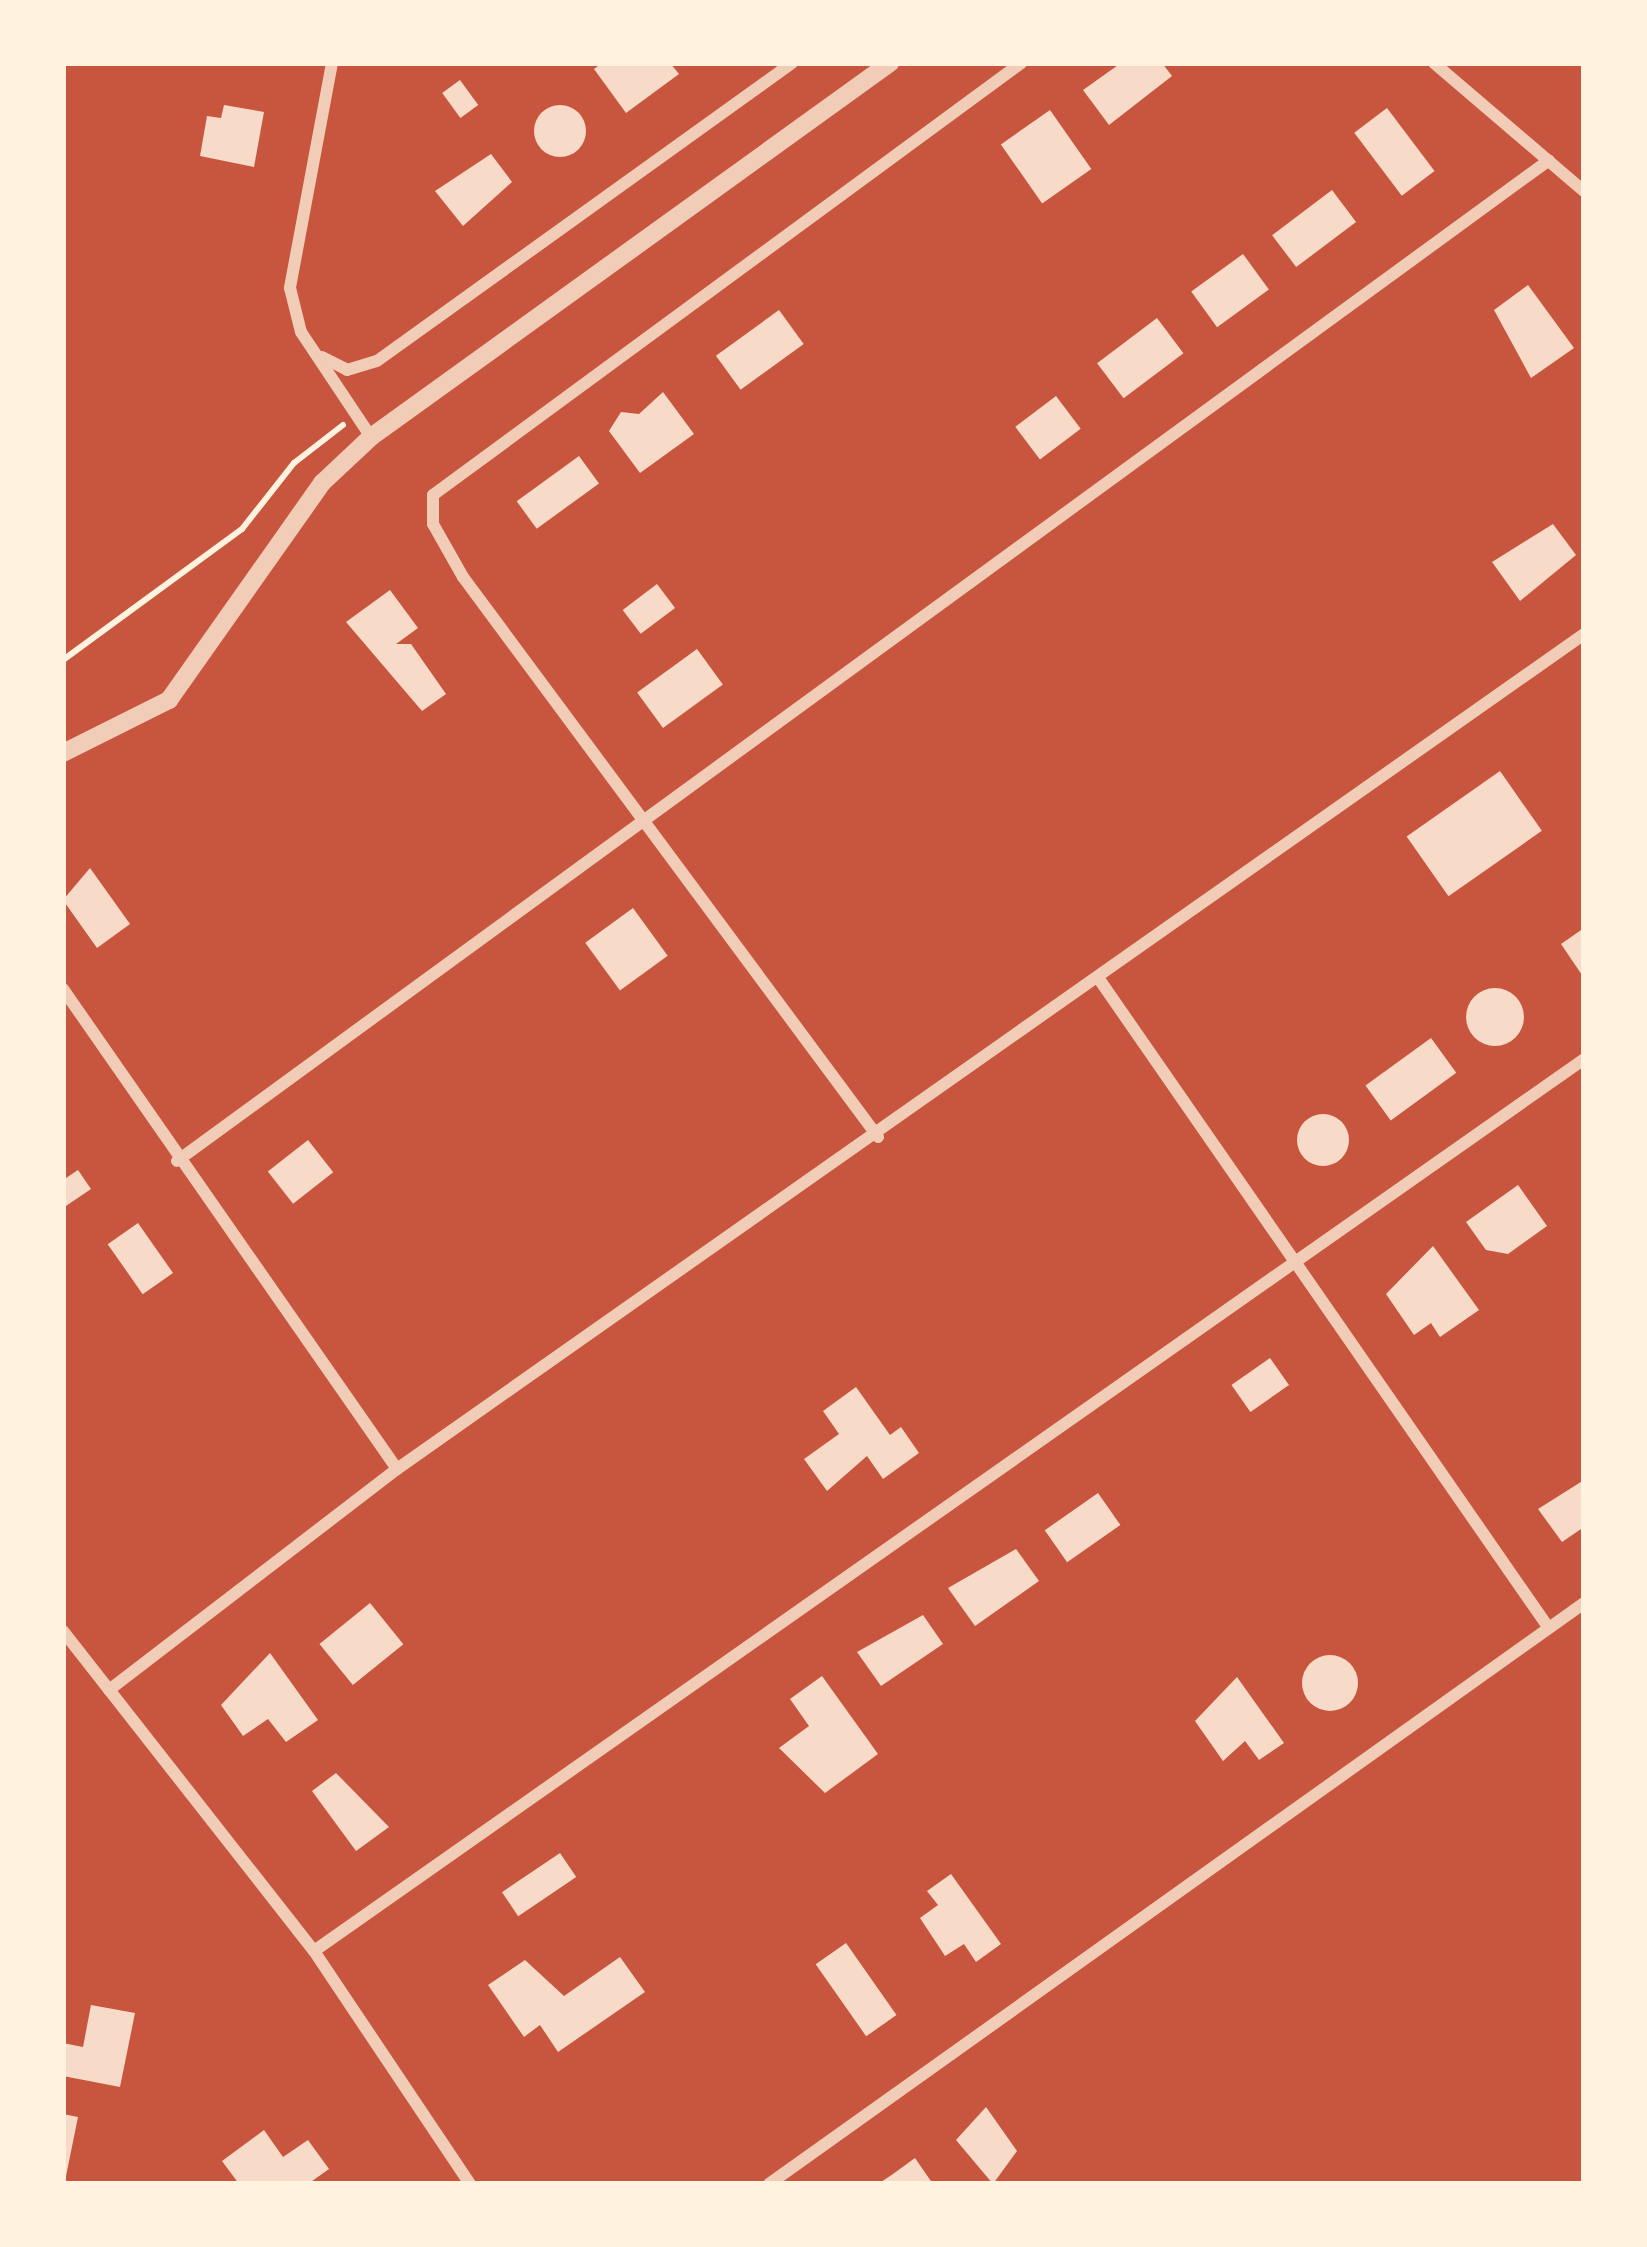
<!DOCTYPE html>
<html>
<head>
<meta charset="utf-8">
<style>
	body { margin:0 }
	#map { position:relative; width:1647px; height:2247px; overflow:hidden; background:#c8553d; font-family:"Alegreya Sans",sans-serif }
	div>[style] { position:absolute }
	.building>* { inset:0; background:#f7dbc8; transform-origin:0 0 }
	.round { border-radius:50% }
	.path>* { height:6px; margin:-3px; padding:0 3px; transform-origin:3px; border-radius:3px; background:#fff3e0 }
	.minor>* { height:12px; margin:-6px; padding:0 6px; transform-origin:6px; border-radius:6px; background:#f1ccb7 }
	.tertiary>* { height:18px; margin:-9px; padding:0 9px; transform-origin:9px; border-radius:9px; background:#f1ccb7 }
	span { translate:-50% -50%; white-space:nowrap; text-align:center; line-height:1.15; -webkit-text-stroke:10px #fff3e0; paint-order:stroke }
	.frame { position:absolute; inset:0; border:66px solid #fff3e0; pointer-events:none }
</style>
</head>
<body>
<div id="map">
	<div class="building">
		<div style="clip-path:polygon(602px 63px,670px 63px,679px 74px,626px 113px,594px 69px)"></div>
		<div style="clip-path:polygon(1121px 63px,1162px 63px,1172px 76px,1109px 125px,1083px 90px)"></div>
		<div style="left:460px;top:80px;width:31px;height:22px;rotate:54deg"></div>
		<div style="clip-path:polygon(224px 105px,264px 112px,254px 167px,200px 156px,207px 116px,221px 118px)"></div>
		<div class="round" style="left:534px;top:105px;width:52px;height:52px"></div>
		<div style="left:1387px;top:108px;width:79px;height:41px;rotate:53deg"></div>
		<div style="left:1050px;top:110px;width:72px;height:60px;rotate:55deg"></div>
		<div style="clip-path:polygon(491px 154px,512px 182px,463px 226px,435px 191px)"></div>
		<div style="left:1332px;top:190px;width:40px;height:75px;rotate:53deg"></div>
		<div style="left:1243px;top:254px;width:44px;height:64px;rotate:54deg"></div>
		<div style="clip-path:polygon(1528px 285px,1574px 348px,1531px 378px,1494px 310px)"></div>
		<div style="left:779px;top:310px;width:42px;height:78px;rotate:54deg"></div>
		<div style="left:1157px;top:318px;width:44px;height:75px;rotate:53deg"></div>
		<div style="clip-path:polygon(663px 392px,694px 434px,640px 473px,609px 431px,621px 412px,639px 414px)"></div>
		<div style="left:1056px;top:396px;width:41px;height:51px;rotate:53deg"></div>
		<div style="left:579px;top:456px;width:34px;height:77px;rotate:54deg"></div>
		<div style="clip-path:polygon(1553px 524px,1576px 555px,1520px 601px,1492px 562px)"></div>
		<div style="left:657px;top:584px;width:30px;height:43px;rotate:53deg"></div>
		<div style="clip-path:polygon(390px 590px,418px 628px,396px 644px,411px 644px,446px 694px,422px 711px,346px 622px)"></div>
		<div style="left:697px;top:649px;width:44px;height:74px;rotate:54deg"></div>
		<div style="left:1500px;top:771px;width:73px;height:114px;rotate:55deg"></div>
		<div style="clip-path:polygon(90px 868px,130px 924px,97px 948px,63px 900px)"></div>
		<div style="left:633px;top:908px;width:59px;height:59px;rotate:54deg"></div>
		<div style="clip-path:polygon(1584px 928px,1584px 978px,1561px 944px)"></div>
		<div class="round" style="left:1466px;top:988px;width:58px;height:58px"></div>
		<div style="left:1431px;top:1038px;width:43px;height:81px;rotate:54deg"></div>
		<div class="round" style="left:1297px;top:1114px;width:52px;height:52px"></div>
		<div style="left:308px;top:1140px;width:41px;height:51px;rotate:52deg"></div>
		<div style="clip-path:polygon(78px 1170px,91px 1189px,63px 1208px,63px 1180px)"></div>
		<div style="clip-path:polygon(1518px 1185px,1547px 1226px,1508px 1254px,1486px 1250px,1466px 1222px)"></div>
		<div style="left:138px;top:1223px;width:61px;height:37px;rotate:55deg"></div>
		<div style="clip-path:polygon(1433px 1246px,1479px 1310px,1440px 1337px,1431px 1323px,1414px 1335px,1386px 1294px)"></div>
		<div style="left:1270px;top:1358px;width:33px;height:47px;rotate:55deg"></div>
		<div style="clip-path:polygon(856px 1387px,890px 1435px,901px 1427px,919px 1453px,883px 1479px,867px 1456px,827px 1491px,804px 1459px,839px 1434px,823px 1411px)"></div>
		<div style="clip-path:polygon(1584px 1480px,1584px 1527px,1562px 1542px,1538px 1509px)"></div>
		<div style="left:1098px;top:1493px;width:39px;height:65px;rotate:55deg"></div>
		<div style="clip-path:polygon(1016px 1549px,1039px 1581px,975px 1626px,948px 1588px)"></div>
		<div style="left:370px;top:1603px;width:53px;height:65px;rotate:51deg"></div>
		<div style="clip-path:polygon(923px 1615px,943px 1644px,881px 1686px,857px 1652px)"></div>
		<div style="clip-path:polygon(270px 1653px,318px 1720px,286px 1742px,268px 1719px,243px 1736px,221px 1705px)"></div>
		<div class="round" style="left:1302px;top:1655px;width:56px;height:56px"></div>
		<div style="clip-path:polygon(822px 1676px,878px 1754px,825px 1793px,779px 1748px,809px 1726px,790px 1699px)"></div>
		<div style="clip-path:polygon(1237px 1677px,1284px 1743px,1259px 1760px,1245px 1741px,1223px 1761px,1195px 1721px)"></div>
		<div style="clip-path:polygon(336px 1773px,389px 1827px,356px 1851px,312px 1791px)"></div>
		<div style="left:560px;top:1853px;width:29px;height:70px;rotate:56deg"></div>
		<div style="clip-path:polygon(951px 1874px,1001px 1944px,976px 1962px,964px 1944px,945px 1956px,920px 1918px,938px 1905px,927px 1891px)"></div>
		<div style="left:846px;top:1943px;width:88px;height:37px;rotate:55deg"></div>
		<div style="clip-path:polygon(620px 1957px,645px 1992px,558px 2052px,540px 2025px,524px 2037px,488px 1985px,525px 1960px,564px 1996px)"></div>
		<div style="clip-path:polygon(91px 2005px,135px 2013px,120px 2087px,63px 2076px,63px 2043px,83px 2047px)"></div>
		<div style="clip-path:polygon(986px 2107px,1017px 2151px,993px 2184px,956px 2140px)"></div>
		<div style="clip-path:polygon(63px 2114px,78px 2117px,65px 2181px,63px 2181px)"></div>
		<div style="clip-path:polygon(264px 2130px,283px 2157px,308px 2140px,329px 2169px,308px 2184px,239px 2184px,222px 2161px)"></div>
		<div style="clip-path:polygon(915px 2158px,933px 2184px,878px 2184px,893px 2174px)"></div>
	</div>
	<div class="path">
		<div style="left:63px;top:660px;width:222px;rotate:-36.2deg"></div>
		<div style="left:242px;top:529px;width:84px;rotate:-51.8deg"></div>
		<div style="left:294px;top:463px;width:62px;rotate:-37.8deg"></div>
	</div>
	<div class="minor">
		<div style="left:332px;top:63px;width:229px;rotate:100.6deg"></div>
		<div style="left:290px;top:288px;width:45px;rotate:76deg"></div>
		<div style="left:301px;top:332px;width:126px;rotate:56.3deg"></div>
		<div style="left:1434px;top:63px;width:197px;rotate:40.5deg"></div>
		<div style="left:322px;top:357px;width:28px;rotate:27deg"></div>
		<div style="left:347px;top:370px;width:31px;rotate:-17deg"></div>
		<div style="left:377px;top:361px;width:511px;rotate:-35.68deg"></div>
		<div style="left:1099px;top:979px;width:788px;rotate:55.28deg"></div>
		<div style="left:63px;top:989px;width:585px;rotate:55.17deg"></div>
		<div style="left:878px;top:1137px;width:697px;rotate:-126.54deg"></div>
		<div style="left:463px;top:577px;width:61px;rotate:-119.5deg"></div>
		<div style="left:433px;top:524px;width:29px;rotate:-90deg"></div>
		<div style="left:433px;top:495px;width:730px;rotate:-36.3deg"></div>
		<div style="left:177px;top:1161px;width:1698px;rotate:-36.11deg"></div>
		<div style="left:63px;top:1631px;width:407px;rotate:51.9deg"></div>
		<div style="left:314px;top:1951px;width:280px;rotate:56.2deg"></div>
		<div style="left:109px;top:1690px;width:363px;rotate:-37.5deg"></div>
		<div style="left:397px;top:1469px;width:1451px;rotate:-35.12deg"></div>
		<div style="left:314px;top:1951px;width:1552px;rotate:-35.08deg"></div>
		<div style="left:769px;top:2184px;width:1001px;rotate:-35.48deg"></div>
	</div>
	<div class="tertiary">
		<div style="left:63px;top:753px;width:119px;rotate:-26.6deg"></div>
		<div style="left:169px;top:700px;width:266px;rotate:-54.8deg"></div>
		<div style="left:322px;top:483px;width:67px;rotate:-43.2deg"></div>
		<div style="left:371px;top:437px;width:640px;rotate:-35.78deg"></div>
	</div>
	<div class="frame"></div>
</div>
</body>
</html>
